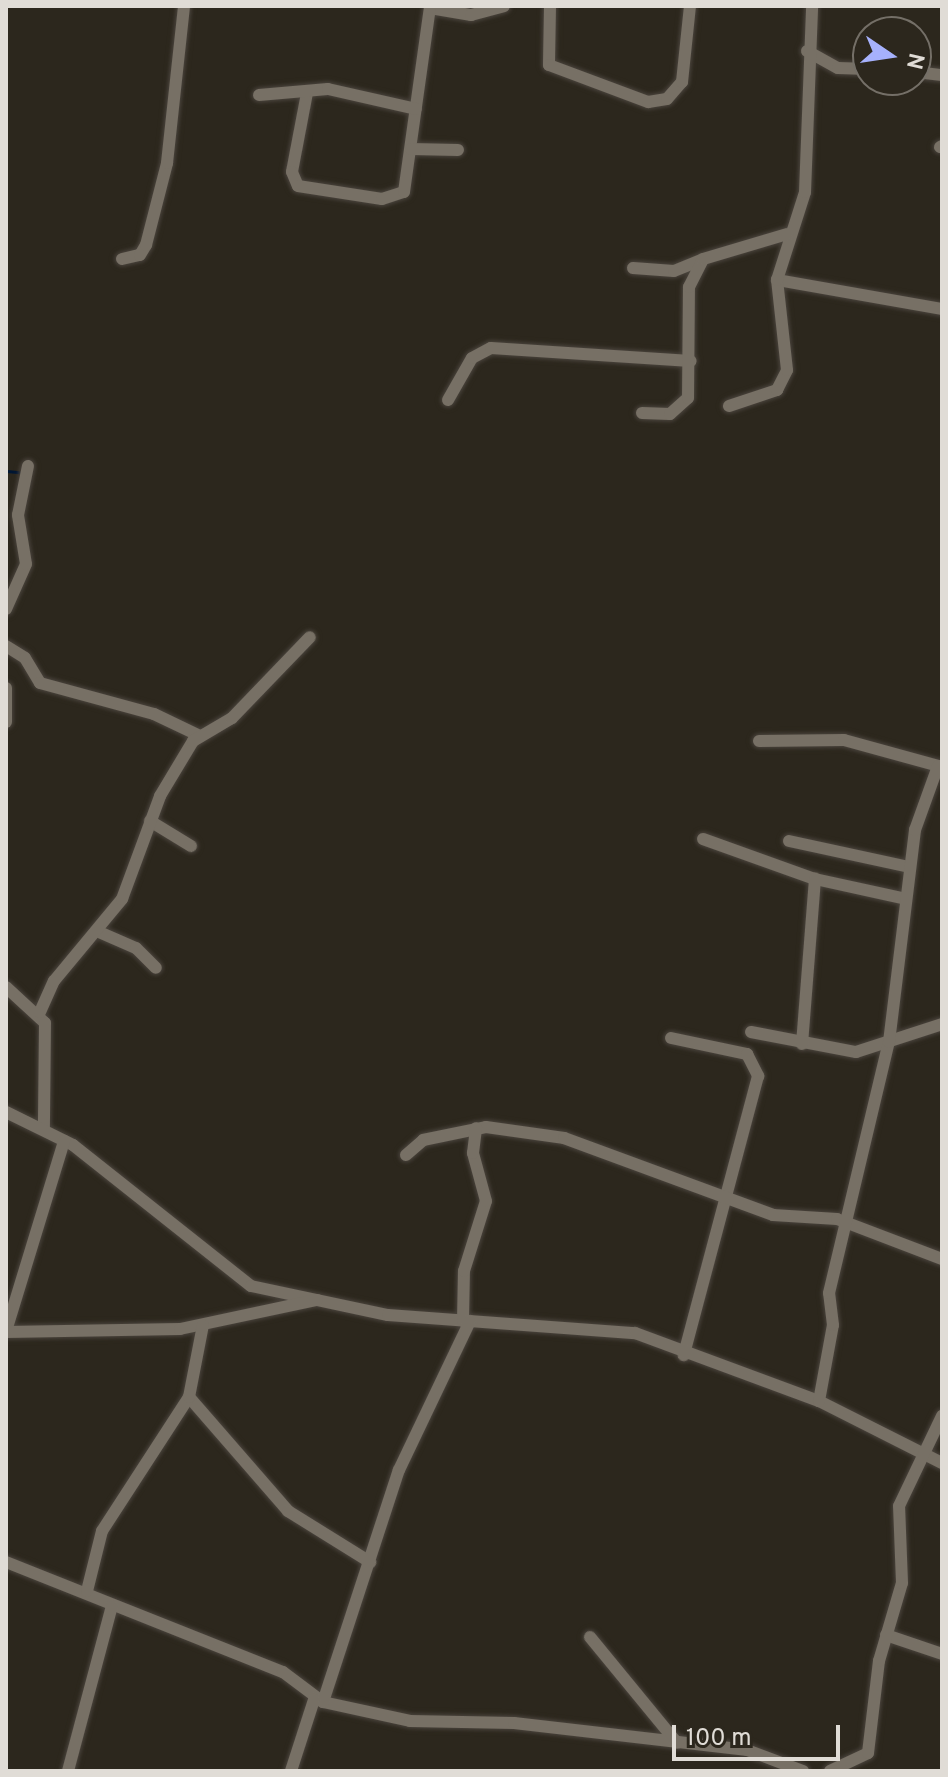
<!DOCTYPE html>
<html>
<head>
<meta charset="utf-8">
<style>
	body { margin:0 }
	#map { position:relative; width:948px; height:1777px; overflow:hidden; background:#2c271d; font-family:Overpass,sans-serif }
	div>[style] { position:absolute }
	.stream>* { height:3px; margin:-1.5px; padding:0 1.5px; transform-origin:1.5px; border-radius:1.5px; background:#001633 }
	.roads { filter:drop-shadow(0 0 2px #4a443d) drop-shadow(0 0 2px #4a443d) }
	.minor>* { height:12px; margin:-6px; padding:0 6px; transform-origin:6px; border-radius:6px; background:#777065 }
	span { translate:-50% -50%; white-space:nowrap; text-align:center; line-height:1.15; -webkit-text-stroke:6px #2c271d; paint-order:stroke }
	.frame { position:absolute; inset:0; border:8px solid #e0dcd6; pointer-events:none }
	.north { position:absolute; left:852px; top:16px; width:80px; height:80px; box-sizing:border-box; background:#2c271d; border:2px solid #746f67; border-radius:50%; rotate:103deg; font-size:22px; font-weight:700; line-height:32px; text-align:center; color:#e0dcd6 }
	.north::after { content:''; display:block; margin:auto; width:28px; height:36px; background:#a6b1fc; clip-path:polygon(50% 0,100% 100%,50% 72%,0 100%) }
	.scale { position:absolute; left:672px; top:1725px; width:168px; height:36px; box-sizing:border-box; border:4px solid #e0dcd6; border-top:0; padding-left:10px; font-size:24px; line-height:28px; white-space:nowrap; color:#e0dcd6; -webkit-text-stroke:6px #2c271d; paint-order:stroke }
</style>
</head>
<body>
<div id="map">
	<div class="stream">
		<div style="left:7px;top:471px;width:18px;rotate:6deg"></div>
	</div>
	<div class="roads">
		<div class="minor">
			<div style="left:550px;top:6px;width:59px;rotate:91deg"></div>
			<div style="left:549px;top:65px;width:106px;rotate:20.5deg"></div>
			<div style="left:648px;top:102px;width:19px;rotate:-9deg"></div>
			<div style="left:667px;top:99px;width:23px;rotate:-49deg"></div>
			<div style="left:682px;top:82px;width:76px;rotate:-84deg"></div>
			<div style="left:430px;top:8px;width:42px;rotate:9.7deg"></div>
			<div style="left:471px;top:15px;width:34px;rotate:-15deg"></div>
			<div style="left:807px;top:51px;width:35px;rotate:29deg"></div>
			<div style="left:838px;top:68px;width:30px;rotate:2deg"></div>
			<div style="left:916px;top:72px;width:26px;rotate:7deg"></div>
			<div style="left:307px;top:93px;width:80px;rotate:100.8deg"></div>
			<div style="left:292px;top:172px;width:15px;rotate:67deg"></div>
			<div style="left:298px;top:186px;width:85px;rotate:8.8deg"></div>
			<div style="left:382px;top:199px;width:23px;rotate:-18deg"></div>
			<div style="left:404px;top:192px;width:188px;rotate:-82deg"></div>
			<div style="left:259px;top:95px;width:69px;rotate:-5deg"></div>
			<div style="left:328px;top:89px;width:90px;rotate:12.8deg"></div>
			<div style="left:940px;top:147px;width:2px;rotate:-27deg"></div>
			<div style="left:411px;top:149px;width:47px;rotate:1.2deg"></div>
			<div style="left:122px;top:259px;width:18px;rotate:-13deg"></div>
			<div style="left:140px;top:255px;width:12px;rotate:-59deg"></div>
			<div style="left:146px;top:245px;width:85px;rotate:-75.6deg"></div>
			<div style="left:167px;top:163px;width:158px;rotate:-83.8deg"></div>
			<div style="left:633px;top:268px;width:41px;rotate:4.2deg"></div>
			<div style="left:674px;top:271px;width:31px;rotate:-22deg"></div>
			<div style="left:777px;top:280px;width:168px;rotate:10deg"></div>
			<div style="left:448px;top:400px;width:48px;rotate:-60.3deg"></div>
			<div style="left:472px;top:358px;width:21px;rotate:-28deg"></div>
			<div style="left:491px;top:348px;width:200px;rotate:3.7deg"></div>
			<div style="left:729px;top:406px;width:51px;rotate:-18.4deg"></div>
			<div style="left:777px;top:390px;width:22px;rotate:-63deg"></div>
			<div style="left:787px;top:370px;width:91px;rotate:-96.3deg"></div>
			<div style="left:777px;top:280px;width:92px;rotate:-72.3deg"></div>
			<div style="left:805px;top:192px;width:186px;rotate:-87.8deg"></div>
			<div style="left:642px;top:413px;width:28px;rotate:2deg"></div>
			<div style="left:670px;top:414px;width:24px;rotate:-42deg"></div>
			<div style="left:688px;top:398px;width:111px;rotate:-89.5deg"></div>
			<div style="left:689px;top:287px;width:31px;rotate:-63deg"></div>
			<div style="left:703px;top:259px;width:88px;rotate:-16.6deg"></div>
			<div style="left:6px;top:609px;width:49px;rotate:-66deg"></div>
			<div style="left:26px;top:564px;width:50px;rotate:-99.3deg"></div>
			<div style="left:18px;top:515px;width:50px;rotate:-78.5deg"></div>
			<div style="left:6px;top:646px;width:22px;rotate:32deg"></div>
			<div style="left:25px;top:658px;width:29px;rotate:59deg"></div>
			<div style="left:40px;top:683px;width:118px;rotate:15.2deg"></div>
			<div style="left:154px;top:714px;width:49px;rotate:25.5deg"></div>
			<div style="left:6px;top:688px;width:34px;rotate:90deg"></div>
			<div style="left:759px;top:741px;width:85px;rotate:-0.7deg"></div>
			<div style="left:844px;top:740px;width:102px;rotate:15.4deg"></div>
			<div style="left:150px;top:821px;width:48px;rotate:31.4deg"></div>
			<div style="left:703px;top:839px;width:119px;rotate:19.7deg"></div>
			<div style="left:815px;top:879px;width:93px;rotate:12.4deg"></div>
			<div style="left:789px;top:841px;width:123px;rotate:12.2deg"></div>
			<div style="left:99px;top:932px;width:40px;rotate:23.4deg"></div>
			<div style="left:136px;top:948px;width:28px;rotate:45deg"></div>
			<div style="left:6px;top:987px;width:53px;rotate:42.7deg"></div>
			<div style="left:45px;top:1023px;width:104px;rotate:90.6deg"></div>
			<div style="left:40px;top:1012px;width:34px;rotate:-66deg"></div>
			<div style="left:54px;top:981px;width:107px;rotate:-50.3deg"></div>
			<div style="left:122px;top:899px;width:110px;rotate:-69.7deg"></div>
			<div style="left:160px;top:796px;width:64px;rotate:-59deg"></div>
			<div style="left:193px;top:741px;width:45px;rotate:-30.5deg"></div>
			<div style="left:232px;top:718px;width:112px;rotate:-46.1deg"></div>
			<div style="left:751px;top:1032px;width:107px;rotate:10.8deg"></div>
			<div style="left:856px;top:1052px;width:90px;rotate:-18deg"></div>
			<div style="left:671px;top:1038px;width:78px;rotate:11.9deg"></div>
			<div style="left:747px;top:1054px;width:25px;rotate:63deg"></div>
			<div style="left:758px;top:1076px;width:289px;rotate:104.9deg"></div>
			<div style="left:802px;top:1044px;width:166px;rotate:-85.5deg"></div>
			<div style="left:6px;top:1112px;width:75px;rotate:26.2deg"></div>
			<div style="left:73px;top:1145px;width:227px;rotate:38.4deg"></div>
			<div style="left:251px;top:1286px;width:140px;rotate:12deg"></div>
			<div style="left:388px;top:1315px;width:248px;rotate:4.2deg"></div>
			<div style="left:635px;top:1333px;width:196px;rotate:20.3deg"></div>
			<div style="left:819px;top:1401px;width:138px;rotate:26.8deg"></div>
			<div style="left:406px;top:1155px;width:23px;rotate:-41deg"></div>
			<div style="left:423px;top:1140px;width:64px;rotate:-11.7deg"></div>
			<div style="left:486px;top:1127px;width:79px;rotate:8deg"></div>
			<div style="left:564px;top:1138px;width:223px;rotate:20.2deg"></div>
			<div style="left:773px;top:1215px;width:64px;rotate:3.6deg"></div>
			<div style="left:837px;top:1219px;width:112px;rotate:20.9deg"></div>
			<div style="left:463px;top:1321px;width:50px;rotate:-88.9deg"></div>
			<div style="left:464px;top:1271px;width:73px;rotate:-72.6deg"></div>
			<div style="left:486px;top:1201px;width:50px;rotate:-105.2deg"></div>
			<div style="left:473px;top:1153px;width:25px;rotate:-83deg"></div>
			<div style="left:6px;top:1331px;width:199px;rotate:-73deg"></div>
			<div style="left:6px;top:1332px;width:174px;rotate:-1deg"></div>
			<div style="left:180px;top:1329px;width:140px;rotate:-12deg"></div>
			<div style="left:189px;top:1397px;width:151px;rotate:49deg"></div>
			<div style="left:288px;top:1511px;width:97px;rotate:31.9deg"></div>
			<div style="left:819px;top:1401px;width:77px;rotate:-79.6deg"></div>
			<div style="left:833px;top:1325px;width:32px;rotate:-97deg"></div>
			<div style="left:829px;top:1293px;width:258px;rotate:-76.6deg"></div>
			<div style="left:889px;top:1042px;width:214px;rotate:-83deg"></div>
			<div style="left:915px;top:830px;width:68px;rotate:-70.2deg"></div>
			<div style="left:6px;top:1562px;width:298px;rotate:21.7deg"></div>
			<div style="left:283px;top:1672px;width:50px;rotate:36.9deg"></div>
			<div style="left:323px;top:1702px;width:89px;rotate:12.3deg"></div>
			<div style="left:410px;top:1721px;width:104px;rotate:1.1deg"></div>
			<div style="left:514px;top:1723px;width:235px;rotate:6.6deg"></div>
			<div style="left:747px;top:1750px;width:60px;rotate:20.6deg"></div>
			<div style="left:87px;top:1591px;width:62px;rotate:-76deg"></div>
			<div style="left:102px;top:1531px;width:160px;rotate:-57deg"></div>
			<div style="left:189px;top:1397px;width:73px;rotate:-79deg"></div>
			<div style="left:886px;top:1635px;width:59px;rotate:18.7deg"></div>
			<div style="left:590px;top:1637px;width:137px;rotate:50.6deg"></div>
			<div style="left:323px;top:1702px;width:244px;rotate:-71.9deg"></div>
			<div style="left:399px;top:1470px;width:165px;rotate:-64.5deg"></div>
			<div style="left:68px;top:1771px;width:171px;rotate:-75.1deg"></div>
			<div style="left:291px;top:1771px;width:75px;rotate:-72.1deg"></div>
			<div style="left:830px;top:1771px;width:42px;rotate:-25.3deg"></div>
			<div style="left:868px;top:1753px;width:93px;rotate:-83.2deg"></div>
			<div style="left:879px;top:1661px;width:81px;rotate:-73.6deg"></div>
			<div style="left:902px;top:1583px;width:77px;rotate:-92.2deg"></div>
			<div style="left:899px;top:1506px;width:100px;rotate:-64.5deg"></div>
		</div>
	</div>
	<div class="frame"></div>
	<div class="north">N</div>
	<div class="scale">100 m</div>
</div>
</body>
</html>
